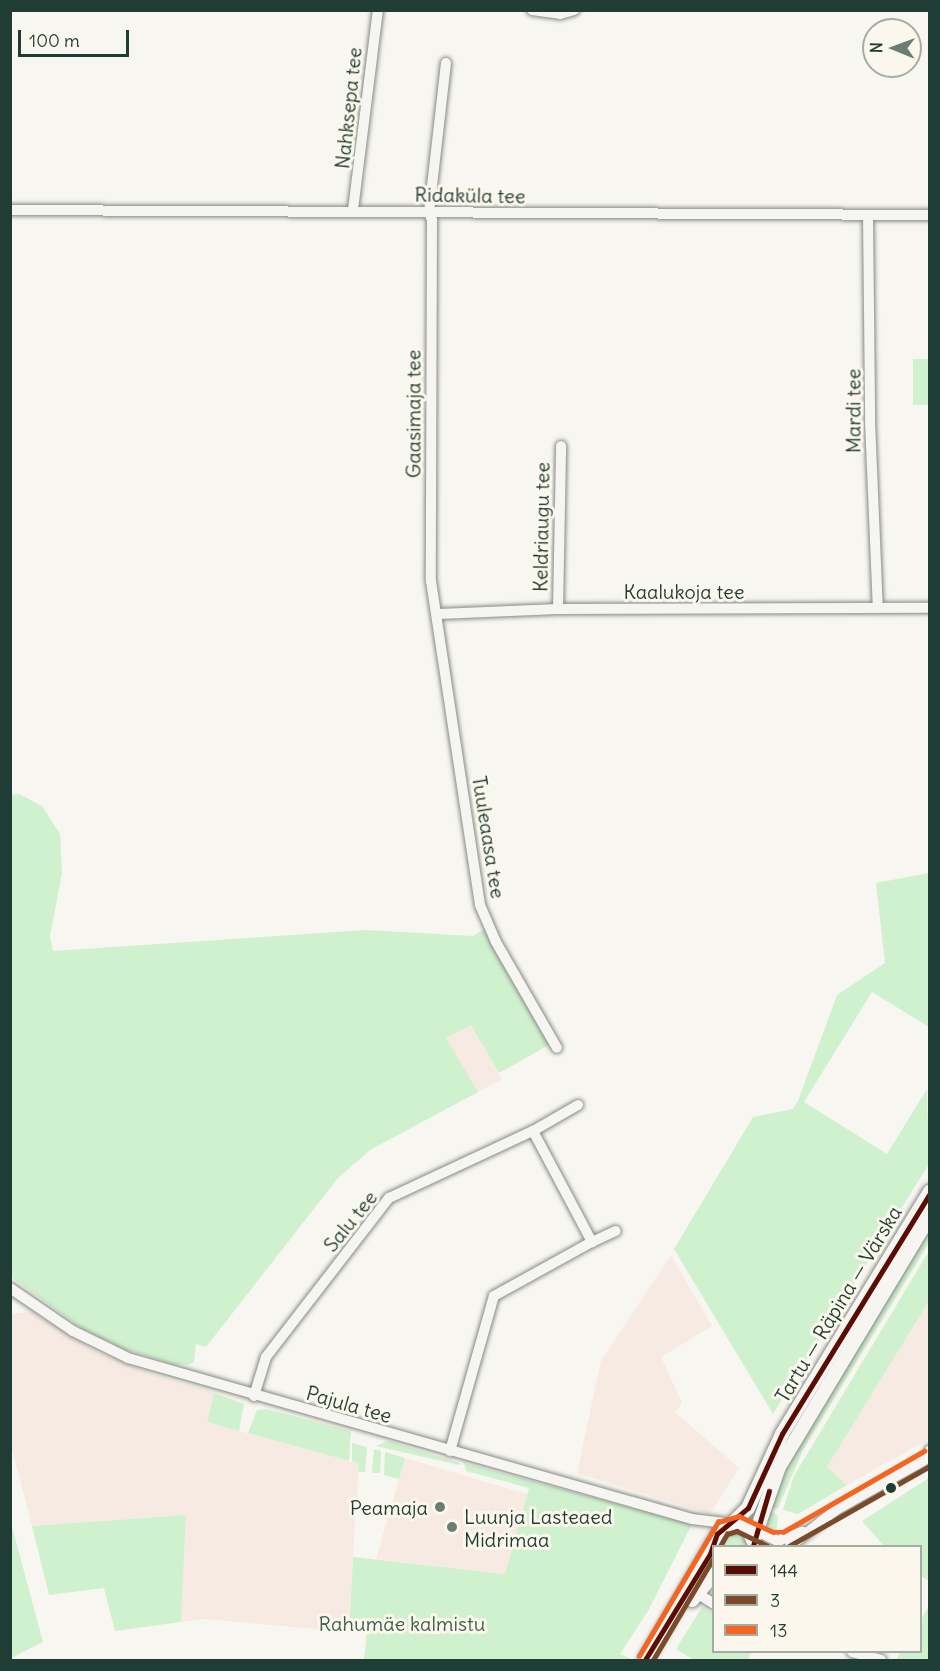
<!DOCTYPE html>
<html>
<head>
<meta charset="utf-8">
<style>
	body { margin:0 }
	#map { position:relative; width:940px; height:1671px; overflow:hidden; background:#f8f6f0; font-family:Delius,sans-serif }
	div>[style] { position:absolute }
	.built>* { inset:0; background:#f6eae2; transform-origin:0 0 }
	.green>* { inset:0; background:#d0f1ce; transform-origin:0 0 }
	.roads { filter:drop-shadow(0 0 2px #868b86) drop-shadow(0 0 2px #868b86) }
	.minor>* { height:10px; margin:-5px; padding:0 5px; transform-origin:5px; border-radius:5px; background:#f6f5f1 }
	.major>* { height:14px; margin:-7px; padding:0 7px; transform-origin:7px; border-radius:7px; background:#f6f5f1 }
	.bus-1>* { height:4.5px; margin:-2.25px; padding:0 2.25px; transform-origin:2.25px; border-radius:2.25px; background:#5a0e03 }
	.bus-2>* { height:4.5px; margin:-2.25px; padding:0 2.25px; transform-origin:2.25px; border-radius:2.25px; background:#7a4b2a }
	.bus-3>* { height:4.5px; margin:-2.25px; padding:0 2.25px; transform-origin:2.25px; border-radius:2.25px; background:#f26522 }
	.dots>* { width:16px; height:16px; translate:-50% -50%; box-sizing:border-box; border:3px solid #fbf7ec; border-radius:50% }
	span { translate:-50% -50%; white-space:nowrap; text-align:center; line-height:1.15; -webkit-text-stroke:6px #fbf7ec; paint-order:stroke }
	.street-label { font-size:20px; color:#1f3d34 }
	.poi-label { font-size:20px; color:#1f3d34 }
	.right { translate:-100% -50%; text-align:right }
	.left { translate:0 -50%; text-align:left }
	.park-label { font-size:20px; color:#3c604d }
	.frame { position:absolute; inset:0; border:12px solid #1f3d34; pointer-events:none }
	.legend { position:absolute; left:712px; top:1545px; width:210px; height:108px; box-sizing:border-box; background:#fbf7ec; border:2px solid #a3ada2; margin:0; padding:8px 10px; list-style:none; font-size:18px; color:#1f3d34 }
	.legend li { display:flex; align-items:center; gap:12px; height:30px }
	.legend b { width:30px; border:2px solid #a3ada2 }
	.north { position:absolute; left:862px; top:18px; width:60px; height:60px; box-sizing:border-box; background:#fbf7ec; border:2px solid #a3ada2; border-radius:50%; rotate:271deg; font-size:16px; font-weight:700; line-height:24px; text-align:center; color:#1f3d34 }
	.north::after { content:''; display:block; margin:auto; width:21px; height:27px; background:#6b7e76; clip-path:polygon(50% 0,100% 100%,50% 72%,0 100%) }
	.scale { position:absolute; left:18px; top:30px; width:111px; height:27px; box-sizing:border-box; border:3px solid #1f3d34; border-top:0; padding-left:8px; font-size:18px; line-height:21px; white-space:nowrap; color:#1f3d34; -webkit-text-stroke:4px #fbf7ec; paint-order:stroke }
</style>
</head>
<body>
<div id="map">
	<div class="built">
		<div style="left:471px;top:1024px;width:63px;height:29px;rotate:61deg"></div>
		<div style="clip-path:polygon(671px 1255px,712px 1326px,661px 1357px,682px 1403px,675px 1412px,739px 1468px,710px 1514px,577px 1473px,601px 1361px)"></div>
		<div style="clip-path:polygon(929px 1301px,929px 1439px,847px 1485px,827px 1467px)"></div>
		<div style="clip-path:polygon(32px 1312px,95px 1351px,149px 1373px,210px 1391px,214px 1393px,207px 1422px,359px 1464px,348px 1632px,205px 1619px,181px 1622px,186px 1515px,32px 1526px,11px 1445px,10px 1314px)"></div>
		<div style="clip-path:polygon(405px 1458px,527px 1494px,505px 1574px,376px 1559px)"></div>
	</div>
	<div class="green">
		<div style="left:913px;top:359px;width:16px;height:46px"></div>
		<div style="clip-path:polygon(19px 794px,42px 806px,60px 834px,62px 873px,50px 936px,53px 951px,366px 930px,473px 936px,488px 927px,554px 1042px,499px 1073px,471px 1025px,446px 1038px,478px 1092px,370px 1150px,338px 1178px,206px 1347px,196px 1344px,194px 1362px,188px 1365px,173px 1364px,124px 1349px,83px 1329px,11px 1277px,10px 795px)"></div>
		<div style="clip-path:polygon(929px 873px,929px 1027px,872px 992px,804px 1102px,887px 1154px,927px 1089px,929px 1164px,773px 1414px,674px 1249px,753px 1117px,793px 1109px,798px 1101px,837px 995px,885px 963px,876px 883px)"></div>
		<div style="clip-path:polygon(929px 1226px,929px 1243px,803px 1450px,778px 1508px,770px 1508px,782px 1473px)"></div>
		<div style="clip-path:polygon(929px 1251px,929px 1301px,827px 1467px,847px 1485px,798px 1514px,783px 1510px,794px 1476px)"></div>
		<div style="clip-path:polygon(214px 1393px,244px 1404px,239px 1431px,207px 1422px)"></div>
		<div style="clip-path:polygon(266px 1409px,351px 1431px,349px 1461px,248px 1433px,257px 1410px)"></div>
		<div style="clip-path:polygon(388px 1441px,460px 1463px,459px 1465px,376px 1446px)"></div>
		<div style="clip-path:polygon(352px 1443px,367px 1447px,365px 1472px,358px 1472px,359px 1464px,352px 1461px)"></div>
		<div style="clip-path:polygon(374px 1449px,381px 1451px,380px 1473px,372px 1473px)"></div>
		<div style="clip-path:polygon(385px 1452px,405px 1458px,399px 1479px,384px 1475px)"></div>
		<div style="clip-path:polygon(464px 1463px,692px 1524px,648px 1611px,620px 1654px,633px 1660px,364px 1660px,367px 1631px,349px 1630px,353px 1557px,505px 1574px,529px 1488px,466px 1471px)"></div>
		<div style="clip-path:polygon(929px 1478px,929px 1581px,921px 1576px,920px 1546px,884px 1546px,862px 1521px)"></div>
		<div style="clip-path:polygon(770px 1511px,778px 1516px,776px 1535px,768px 1525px)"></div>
		<div style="clip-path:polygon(186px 1515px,181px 1622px,115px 1631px,104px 1588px,49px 1595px,32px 1526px)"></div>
		<div style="clip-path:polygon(11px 1523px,43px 1642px,11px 1658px,10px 1658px)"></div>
		<div style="clip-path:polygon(742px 1531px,749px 1546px,720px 1546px,726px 1532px)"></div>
		<div style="clip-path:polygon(929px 1605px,929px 1660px,896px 1660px,901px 1652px,920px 1652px,921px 1620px)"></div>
		<div style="clip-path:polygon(702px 1607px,713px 1613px,714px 1652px,751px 1652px,748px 1660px,694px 1660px,676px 1649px)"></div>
	</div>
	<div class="roads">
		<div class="minor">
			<div style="left:532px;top:10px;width:28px;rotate:8deg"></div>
			<div style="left:560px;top:14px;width:15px;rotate:-16deg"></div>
			<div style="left:446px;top:63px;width:151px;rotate:96.5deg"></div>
			<div style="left:429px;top:213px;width:8px;rotate:67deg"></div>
			<div style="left:432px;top:220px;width:361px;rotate:90.2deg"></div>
			<div style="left:431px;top:581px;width:328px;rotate:81.4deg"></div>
			<div style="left:480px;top:905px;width:40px;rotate:66.6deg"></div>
			<div style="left:496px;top:942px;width:122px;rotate:60.1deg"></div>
			<div style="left:10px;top:210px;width:920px;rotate:0.31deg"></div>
			<div style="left:353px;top:210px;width:202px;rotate:-82.9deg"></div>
			<div style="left:868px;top:215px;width:206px;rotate:89.4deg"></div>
			<div style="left:870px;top:421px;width:187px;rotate:87.6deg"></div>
			<div style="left:558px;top:609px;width:163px;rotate:-88.9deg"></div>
			<div style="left:439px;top:614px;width:119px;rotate:-2.4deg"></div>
			<div style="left:558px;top:609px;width:372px;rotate:-0.2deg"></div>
			<div style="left:533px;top:1131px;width:126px;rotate:62deg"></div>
			<div style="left:592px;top:1242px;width:26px;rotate:-25deg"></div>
			<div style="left:10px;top:1288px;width:76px;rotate:34.3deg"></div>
			<div style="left:73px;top:1331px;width:61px;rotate:26.1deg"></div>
			<div style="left:128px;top:1358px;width:587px;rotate:15.93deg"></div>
			<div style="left:692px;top:1519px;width:39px;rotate:7deg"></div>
			<div style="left:254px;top:1396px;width:41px;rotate:-72.9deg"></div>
			<div style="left:266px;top:1357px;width:201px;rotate:-52.3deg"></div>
			<div style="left:389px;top:1198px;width:159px;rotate:-25deg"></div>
			<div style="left:533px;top:1131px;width:52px;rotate:-30deg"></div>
			<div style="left:450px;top:1451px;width:161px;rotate:-74.2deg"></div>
			<div style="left:494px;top:1296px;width:112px;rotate:-28.9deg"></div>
			<div style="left:750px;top:1528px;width:31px;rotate:25deg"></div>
			<div style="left:778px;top:1541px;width:26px;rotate:-21deg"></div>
			<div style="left:790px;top:1546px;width:58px;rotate:-38deg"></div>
			<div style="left:836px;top:1510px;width:106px;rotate:-29.5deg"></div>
			<div style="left:928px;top:1458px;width:8px;rotate:-76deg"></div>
			<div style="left:697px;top:1593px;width:20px;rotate:33deg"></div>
			<div style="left:852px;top:1652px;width:30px;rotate:15deg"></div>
		</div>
		<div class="major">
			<div style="left:732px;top:1524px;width:23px;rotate:-45deg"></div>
			<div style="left:748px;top:1508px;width:81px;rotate:-65.3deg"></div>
			<div style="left:782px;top:1434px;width:284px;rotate:-58.6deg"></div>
			<div style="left:754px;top:1538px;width:75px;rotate:-70.6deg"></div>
			<div style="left:779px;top:1467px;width:293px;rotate:-59deg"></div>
			<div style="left:692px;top:1600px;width:34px;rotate:-50deg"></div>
			<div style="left:645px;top:1660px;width:153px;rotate:-59.7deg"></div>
			<div style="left:722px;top:1528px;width:24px;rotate:-7deg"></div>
			<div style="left:746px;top:1525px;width:19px;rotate:65deg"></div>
		</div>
	</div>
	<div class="bus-1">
		<div style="left:753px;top:1546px;width:57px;rotate:-73.8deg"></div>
		<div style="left:645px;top:1660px;width:124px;rotate:-58.5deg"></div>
		<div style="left:710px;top:1554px;width:21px;rotate:-71deg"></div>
		<div style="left:717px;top:1534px;width:40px;rotate:-40deg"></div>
		<div style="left:748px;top:1508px;width:81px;rotate:-65.3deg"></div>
		<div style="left:782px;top:1434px;width:283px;rotate:-58.4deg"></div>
	</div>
	<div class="bus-2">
		<div style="left:720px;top:1546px;width:14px;rotate:-60deg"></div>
		<div style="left:727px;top:1534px;width:10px;rotate:-17deg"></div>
		<div style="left:737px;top:1531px;width:34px;rotate:26deg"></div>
		<div style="left:789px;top:1546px;width:162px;rotate:-29.6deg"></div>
		<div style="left:653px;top:1660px;width:120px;rotate:-59.4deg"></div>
	</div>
	<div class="bus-3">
		<div style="left:639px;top:1656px;width:156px;rotate:-59.5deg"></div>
		<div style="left:718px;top:1522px;width:22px;rotate:-16deg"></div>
		<div style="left:739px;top:1516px;width:38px;rotate:25deg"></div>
		<div style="left:774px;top:1532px;width:9px"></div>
		<div style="left:783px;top:1532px;width:163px;rotate:-29.9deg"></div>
	</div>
	<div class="dots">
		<div style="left:891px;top:1488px;background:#1f3d34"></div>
		<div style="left:440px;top:1507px;background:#6b7e76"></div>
		<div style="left:452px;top:1527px;background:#6b7e76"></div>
	</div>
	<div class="street-label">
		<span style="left:348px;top:108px;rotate:-84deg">Nahksepa tee</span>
		<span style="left:470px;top:195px;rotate:1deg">Ridaküla tee</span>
		<span style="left:853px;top:411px;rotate:-90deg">Mardi tee</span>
		<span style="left:413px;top:414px;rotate:-90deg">Gaasimaja tee</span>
		<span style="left:541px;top:527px;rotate:-89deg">Keldriaugu tee</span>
		<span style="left:684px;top:591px">Kaalukoja tee</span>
		<span style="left:489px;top:837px;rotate:81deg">Tuuleaasa tee</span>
		<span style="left:350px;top:1221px;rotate:-51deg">Salu tee</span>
		<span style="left:838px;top:1304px;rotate:-59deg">Tartu — Räpina — Värska</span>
		<span style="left:349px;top:1404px;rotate:16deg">Pajula tee</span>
	</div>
	<div class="poi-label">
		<span class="right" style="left:428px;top:1507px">Peamaja</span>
		<span class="left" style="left:464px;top:1528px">Luunja Lasteaed<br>Midrimaa</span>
	</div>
	<div class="park-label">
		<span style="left:402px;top:1623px">Rahumäe kalmistu</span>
	</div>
	<div class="frame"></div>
	<ul class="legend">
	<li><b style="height:8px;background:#5a0e03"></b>144</li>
	<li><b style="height:8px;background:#7a4b2a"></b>3</li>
	<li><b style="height:8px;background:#f26522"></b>13</li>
	</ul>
	<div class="north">N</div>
	<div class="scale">100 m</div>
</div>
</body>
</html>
